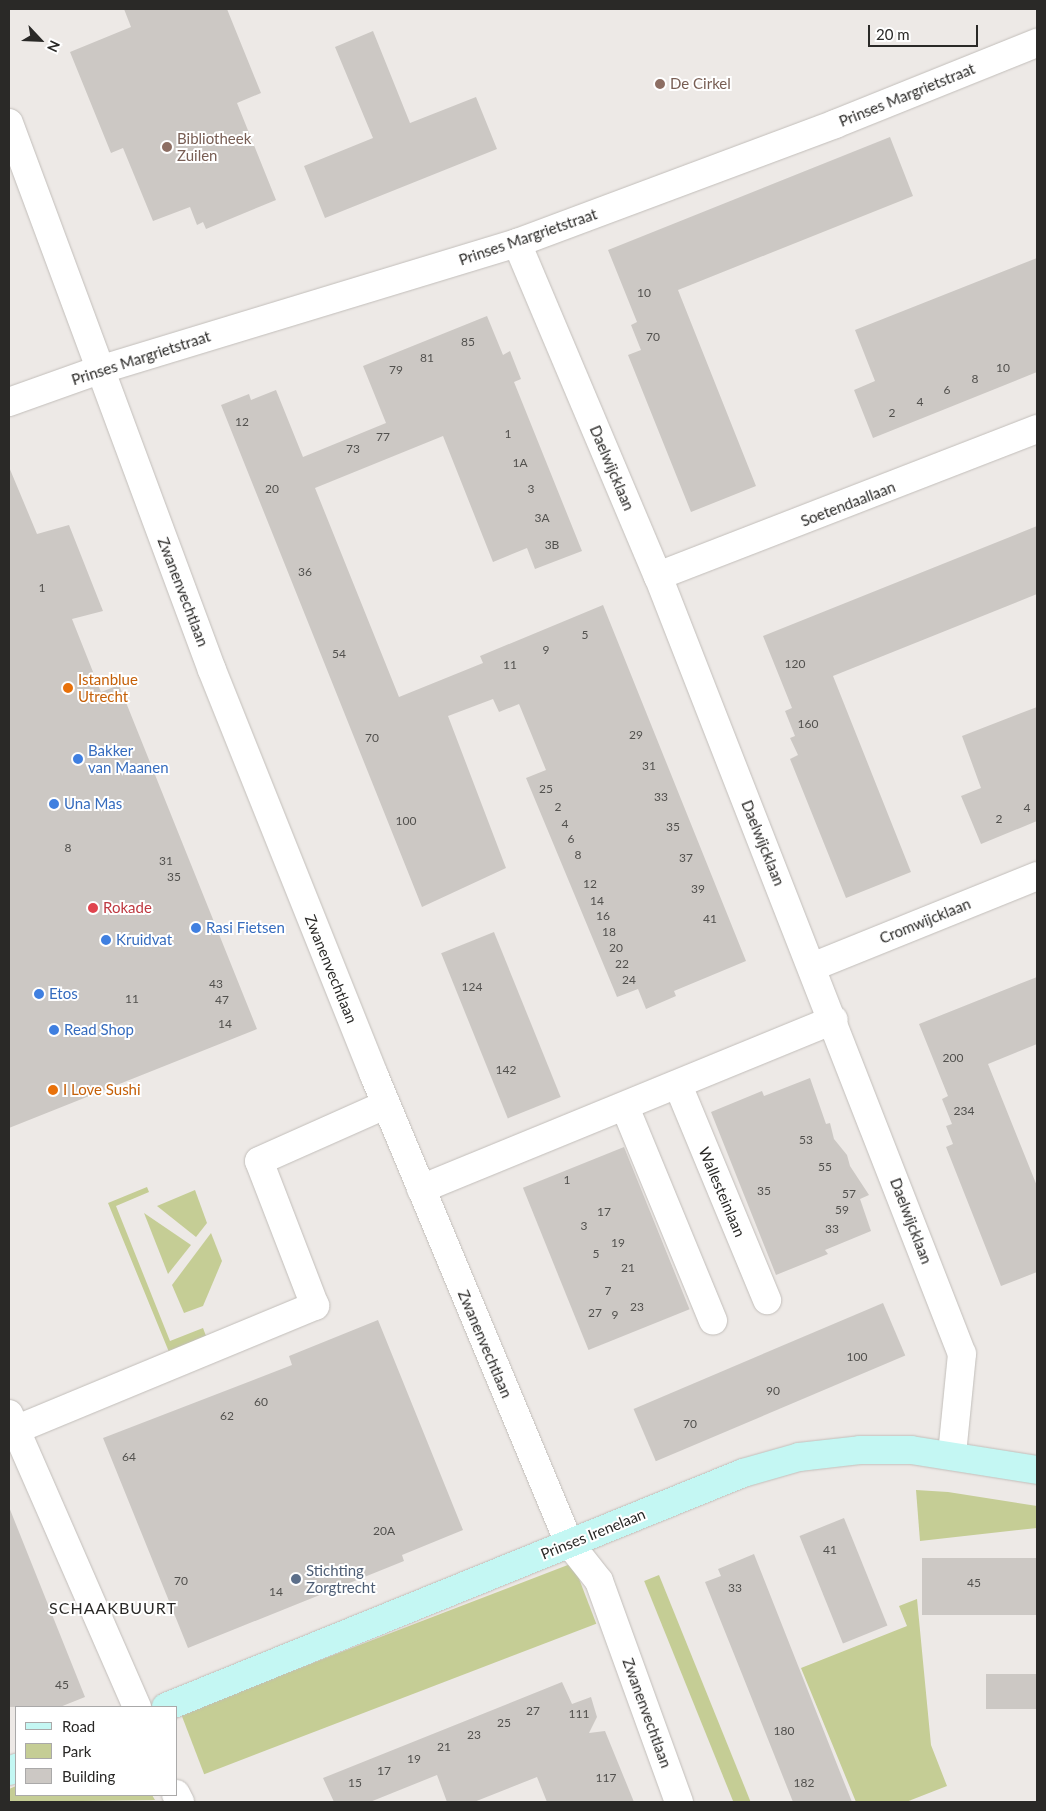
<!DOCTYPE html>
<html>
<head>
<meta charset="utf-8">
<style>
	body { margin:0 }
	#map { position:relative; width:1046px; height:1811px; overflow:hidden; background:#ede9e6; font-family:Lato,sans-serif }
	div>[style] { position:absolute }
	.green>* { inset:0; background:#c5cd95; transform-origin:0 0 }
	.building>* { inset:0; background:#ccc8c4; transform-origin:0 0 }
	.roads { filter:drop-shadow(0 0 1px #c2beba) drop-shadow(0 0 1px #c2beba) }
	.street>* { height:28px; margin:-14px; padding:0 14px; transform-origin:14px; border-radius:14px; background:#fff }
	.secondary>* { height:28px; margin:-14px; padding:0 14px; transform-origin:14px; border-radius:14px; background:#c4f7f3 }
	.dots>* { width:14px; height:14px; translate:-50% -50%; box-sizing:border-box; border:2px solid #fff; border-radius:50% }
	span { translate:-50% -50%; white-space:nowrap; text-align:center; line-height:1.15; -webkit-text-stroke:4px #fff; paint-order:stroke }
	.number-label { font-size:12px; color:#52514e }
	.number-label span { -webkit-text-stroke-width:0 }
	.education-label { font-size:15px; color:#785e54 }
	.left { translate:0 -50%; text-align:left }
	.street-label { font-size:15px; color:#2a2927 }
	.food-label { font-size:15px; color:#c56008 }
	.shop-label { font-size:15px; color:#366cbe }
	.health-label { font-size:15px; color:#be3a42 }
	.service-label { font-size:15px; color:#4e5e75 }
	.neighbourhood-label { font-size:16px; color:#2a2927; letter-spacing:1px }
	.frame { position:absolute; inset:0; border:10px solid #2a2927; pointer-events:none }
	.legend { position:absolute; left:15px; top:1706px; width:162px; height:90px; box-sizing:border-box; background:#fff; border:1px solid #aaa9a9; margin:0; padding:6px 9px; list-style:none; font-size:15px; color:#2a2927 }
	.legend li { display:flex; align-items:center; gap:10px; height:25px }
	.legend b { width:25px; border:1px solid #aaa9a9 }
	.north { position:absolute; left:15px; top:15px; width:50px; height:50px; -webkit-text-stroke:4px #fff; paint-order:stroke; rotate:115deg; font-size:14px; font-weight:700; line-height:20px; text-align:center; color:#2a2927 }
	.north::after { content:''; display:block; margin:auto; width:18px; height:22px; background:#2a2927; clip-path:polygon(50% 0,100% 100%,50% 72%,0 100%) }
	.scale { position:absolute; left:868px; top:25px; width:110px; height:22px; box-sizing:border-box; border:2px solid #2a2927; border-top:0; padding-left:6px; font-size:15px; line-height:18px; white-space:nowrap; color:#2a2927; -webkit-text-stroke:4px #fff; paint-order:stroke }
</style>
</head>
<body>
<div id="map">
	<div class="green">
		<div style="clip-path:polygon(147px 1187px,149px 1192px,116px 1206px,170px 1341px,203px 1328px,206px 1336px,169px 1352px,108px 1203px)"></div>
		<div style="clip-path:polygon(195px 1190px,207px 1223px,196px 1237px,157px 1206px)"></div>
		<div style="clip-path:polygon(144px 1213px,191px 1245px,168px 1274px)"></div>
		<div style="clip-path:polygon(211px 1233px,222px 1261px,203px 1306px,184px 1313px,172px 1285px)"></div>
		<div style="clip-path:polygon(916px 1490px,948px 1492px,1037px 1506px,1037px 1528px,920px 1541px)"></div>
		<div style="left:573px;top:1563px;width:65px;height:420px;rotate:69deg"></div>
		<div style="left:659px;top:1575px;width:245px;height:16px;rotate:68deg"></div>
		<div style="clip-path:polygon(917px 1599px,931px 1745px,947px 1786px,906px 1802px,856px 1802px,801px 1668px,907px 1626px,899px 1606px)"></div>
		<div style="clip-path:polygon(16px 1786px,16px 1795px,152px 1795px,155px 1800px,9px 1802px,9px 1789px)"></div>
	</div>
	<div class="building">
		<div style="clip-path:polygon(124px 9px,227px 9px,261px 93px,237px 103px,276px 200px,206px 229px,203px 222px,197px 225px,190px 207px,153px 221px,123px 148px,111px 153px,70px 52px,131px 27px)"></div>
		<div style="clip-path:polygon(373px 31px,410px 123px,476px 97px,497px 149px,325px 218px,304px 166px,373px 138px,335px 47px)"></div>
		<div style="clip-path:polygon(890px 137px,913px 196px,678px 290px,756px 486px,691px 512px,628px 355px,641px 350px,631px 325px,637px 322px,608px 250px)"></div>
		<div style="clip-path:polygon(1037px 258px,1037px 372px,873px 438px,854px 390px,875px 381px,855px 330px)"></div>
		<div style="clip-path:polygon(487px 316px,503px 355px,510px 351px,521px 379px,514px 382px,582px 551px,535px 569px,527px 548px,493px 562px,443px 436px,315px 488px,399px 697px,483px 663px,480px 656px,603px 605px,746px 961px,674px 991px,676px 996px,646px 1009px,638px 989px,617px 997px,526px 778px,546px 770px,519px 704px,499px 712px,493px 699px,448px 716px,506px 868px,422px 907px,221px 405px,249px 394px,251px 400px,276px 390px,303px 457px,386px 423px,363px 366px)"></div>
		<div style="clip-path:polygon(9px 467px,37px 534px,69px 525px,103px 611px,72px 619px,101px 692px,119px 685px,257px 1029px,9px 1128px)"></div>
		<div style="clip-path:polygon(1037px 526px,1037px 594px,833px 676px,911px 872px,846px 898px,790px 759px,798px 755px,790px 738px,795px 736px,785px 711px,792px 708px,763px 636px)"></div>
		<div style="clip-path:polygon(1037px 707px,1037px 821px,981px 844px,961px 796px,981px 788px,962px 736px)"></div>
		<div style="left:494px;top:932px;width:178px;height:57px;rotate:68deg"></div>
		<div style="clip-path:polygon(1037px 977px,1037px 1044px,988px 1064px,1037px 1186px,1037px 1272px,1001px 1286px,946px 1147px,953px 1144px,946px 1126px,952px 1124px,942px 1099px,948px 1096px,919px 1024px)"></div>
		<div style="clip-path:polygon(810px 1078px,826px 1124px,830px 1123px,834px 1139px,847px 1155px,850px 1166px,869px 1195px,860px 1199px,871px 1231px,825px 1250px,828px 1254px,776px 1275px,711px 1112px,762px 1091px,764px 1096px)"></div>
		<div style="left:624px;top:1147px;width:175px;height:109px;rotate:68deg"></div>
		<div style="left:883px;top:1303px;width:57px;height:271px;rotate:67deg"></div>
		<div style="clip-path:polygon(378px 1320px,463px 1530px,402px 1555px,404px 1561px,188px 1648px,103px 1438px,292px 1365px,289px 1356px)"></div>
		<div style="clip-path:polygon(9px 1507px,85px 1697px,60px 1707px,9px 1707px)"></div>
		<div style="left:844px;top:1518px;width:116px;height:48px;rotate:68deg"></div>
		<div style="clip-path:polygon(754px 1554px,840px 1772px,852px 1802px,793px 1802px,742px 1674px,705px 1582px,721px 1576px,718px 1569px)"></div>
		<div style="left:1037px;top:1558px;width:57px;height:115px;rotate:90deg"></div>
		<div style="left:1037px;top:1674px;width:35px;height:51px;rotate:90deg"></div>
		<div style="clip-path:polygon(562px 1682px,572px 1704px,591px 1697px,597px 1717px,589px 1733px,605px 1731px,634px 1802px,547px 1802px,537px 1777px,474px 1802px,447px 1802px,437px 1775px,370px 1802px,334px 1802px,323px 1778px)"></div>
	</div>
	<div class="roads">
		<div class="street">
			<div style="left:9px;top:123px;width:583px;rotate:69.64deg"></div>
			<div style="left:212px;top:670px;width:436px;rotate:68.2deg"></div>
			<div style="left:374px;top:1075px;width:507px;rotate:67.38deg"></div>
			<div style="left:569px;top:1543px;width:48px;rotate:51.7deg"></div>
			<div style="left:599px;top:1581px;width:235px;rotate:70.1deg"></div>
			<div style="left:517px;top:243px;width:362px;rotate:67.1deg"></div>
			<div style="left:658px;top:576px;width:835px;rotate:68.66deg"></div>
			<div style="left:962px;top:1354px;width:101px;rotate:95.7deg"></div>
			<div style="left:9px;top:402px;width:96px;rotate:-19.6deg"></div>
			<div style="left:99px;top:370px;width:437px;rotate:-16.9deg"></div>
			<div style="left:517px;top:243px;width:340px;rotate:-20.5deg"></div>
			<div style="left:835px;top:124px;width:218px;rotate:-21.9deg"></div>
			<div style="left:658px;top:576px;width:407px;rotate:-21.2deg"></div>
			<div style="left:812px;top:967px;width:243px;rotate:-22deg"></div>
			<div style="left:678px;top:1085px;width:233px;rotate:67.5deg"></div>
			<div style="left:625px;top:1107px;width:231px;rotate:67.6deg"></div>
			<div style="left:421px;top:1189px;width:446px;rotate:-22.3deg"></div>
			<div style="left:9px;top:1414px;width:320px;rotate:66.4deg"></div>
			<div style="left:15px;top:1430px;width:325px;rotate:-22.5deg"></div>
			<div style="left:315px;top:1306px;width:155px;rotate:-111.1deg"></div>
			<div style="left:259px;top:1161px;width:138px;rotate:-24deg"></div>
			<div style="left:176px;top:1794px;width:9px;rotate:63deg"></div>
		</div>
		<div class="secondary">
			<div style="left:166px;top:1707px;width:623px;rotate:-22.07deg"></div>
			<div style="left:743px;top:1473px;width:58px;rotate:-15.9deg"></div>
			<div style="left:799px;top:1457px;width:61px;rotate:-6.5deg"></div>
			<div style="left:860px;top:1450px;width:51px"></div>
			<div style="left:911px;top:1450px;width:128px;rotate:9deg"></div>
			<div style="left:9px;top:1771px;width:8px;rotate:-23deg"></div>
		</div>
	</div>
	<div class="dots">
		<div style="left:660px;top:84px;background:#8d6e63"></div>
		<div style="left:167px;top:147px;background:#8d6e63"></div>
		<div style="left:68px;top:688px;background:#e8710a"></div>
		<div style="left:78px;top:759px;background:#3f7fe0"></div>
		<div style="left:54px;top:804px;background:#3f7fe0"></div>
		<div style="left:93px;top:908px;background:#e0444e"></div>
		<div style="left:196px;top:928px;background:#3f7fe0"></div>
		<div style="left:106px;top:940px;background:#3f7fe0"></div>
		<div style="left:39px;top:994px;background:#3f7fe0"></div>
		<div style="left:54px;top:1030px;background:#3f7fe0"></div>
		<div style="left:53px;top:1090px;background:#e8710a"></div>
		<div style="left:296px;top:1579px;background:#5c6f8a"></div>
	</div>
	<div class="number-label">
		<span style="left:644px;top:293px">10</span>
		<span style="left:653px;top:337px">70</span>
		<span style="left:468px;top:342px">85</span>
		<span style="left:427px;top:358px">81</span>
		<span style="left:1003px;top:368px">10</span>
		<span style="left:396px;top:370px">79</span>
		<span style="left:975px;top:379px">8</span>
		<span style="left:947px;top:390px">6</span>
		<span style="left:920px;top:402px">4</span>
		<span style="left:892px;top:413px">2</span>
		<span style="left:242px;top:422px">12</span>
		<span style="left:508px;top:434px">1</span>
		<span style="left:383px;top:437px">77</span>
		<span style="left:353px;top:449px">73</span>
		<span style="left:520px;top:463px">1A</span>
		<span style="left:272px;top:489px">20</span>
		<span style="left:531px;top:489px">3</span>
		<span style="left:542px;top:518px">3A</span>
		<span style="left:552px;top:545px">3B</span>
		<span style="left:305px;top:572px">36</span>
		<span style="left:42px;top:588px">1</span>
		<span style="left:585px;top:635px">5</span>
		<span style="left:546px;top:650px">9</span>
		<span style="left:339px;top:654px">54</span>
		<span style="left:795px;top:664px">120</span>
		<span style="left:510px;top:665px">11</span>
		<span style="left:808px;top:724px">160</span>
		<span style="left:636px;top:735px">29</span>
		<span style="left:372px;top:738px">70</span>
		<span style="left:649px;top:766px">31</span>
		<span style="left:546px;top:789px">25</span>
		<span style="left:661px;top:797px">33</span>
		<span style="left:558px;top:807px">2</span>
		<span style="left:1027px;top:808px">4</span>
		<span style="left:999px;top:819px">2</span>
		<span style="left:406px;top:821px">100</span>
		<span style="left:565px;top:824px">4</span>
		<span style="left:673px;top:827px">35</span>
		<span style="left:571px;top:839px">6</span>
		<span style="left:68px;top:848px">8</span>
		<span style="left:578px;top:855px">8</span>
		<span style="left:686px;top:858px">37</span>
		<span style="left:166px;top:861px">31</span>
		<span style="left:174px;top:877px">35</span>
		<span style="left:590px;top:884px">12</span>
		<span style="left:698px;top:889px">39</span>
		<span style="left:597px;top:901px">14</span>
		<span style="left:603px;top:916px">16</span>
		<span style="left:710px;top:919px">41</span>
		<span style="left:609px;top:932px">18</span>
		<span style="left:616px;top:948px">20</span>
		<span style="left:622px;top:964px">22</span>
		<span style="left:629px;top:980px">24</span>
		<span style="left:216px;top:984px">43</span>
		<span style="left:472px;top:987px">124</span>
		<span style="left:132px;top:999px">11</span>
		<span style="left:222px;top:1000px">47</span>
		<span style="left:225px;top:1024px">14</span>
		<span style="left:953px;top:1058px">200</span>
		<span style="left:506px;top:1070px">142</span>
		<span style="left:964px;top:1111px">234</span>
		<span style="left:806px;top:1140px">53</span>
		<span style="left:825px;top:1167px">55</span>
		<span style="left:567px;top:1180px">1</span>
		<span style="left:764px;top:1191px">35</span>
		<span style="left:849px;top:1194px">57</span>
		<span style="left:842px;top:1210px">59</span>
		<span style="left:604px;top:1212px">17</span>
		<span style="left:584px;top:1226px">3</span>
		<span style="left:832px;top:1229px">33</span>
		<span style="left:618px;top:1243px">19</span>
		<span style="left:596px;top:1254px">5</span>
		<span style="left:628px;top:1268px">21</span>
		<span style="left:608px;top:1291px">7</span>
		<span style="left:637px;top:1307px">23</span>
		<span style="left:595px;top:1313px">27</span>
		<span style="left:615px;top:1315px">9</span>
		<span style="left:857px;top:1357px">100</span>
		<span style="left:773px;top:1391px">90</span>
		<span style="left:261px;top:1402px">60</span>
		<span style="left:227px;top:1416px">62</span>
		<span style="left:690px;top:1424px">70</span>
		<span style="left:129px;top:1457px">64</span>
		<span style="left:384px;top:1531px">20A</span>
		<span style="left:830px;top:1550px">41</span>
		<span style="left:181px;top:1581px">70</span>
		<span style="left:974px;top:1583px">45</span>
		<span style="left:735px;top:1588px">33</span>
		<span style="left:276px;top:1592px">14</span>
		<span style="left:62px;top:1685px">45</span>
		<span style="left:533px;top:1711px">27</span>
		<span style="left:579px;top:1714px">111</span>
		<span style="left:504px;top:1723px">25</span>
		<span style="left:784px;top:1731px">180</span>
		<span style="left:474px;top:1735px">23</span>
		<span style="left:444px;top:1747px">21</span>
		<span style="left:414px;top:1759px">19</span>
		<span style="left:384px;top:1771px">17</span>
		<span style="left:606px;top:1778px">117</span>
		<span style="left:355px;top:1783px">15</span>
		<span style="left:804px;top:1783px">182</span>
	</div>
	<div class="education-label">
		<span class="left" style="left:670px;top:84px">De Cirkel</span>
		<span class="left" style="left:177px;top:147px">Bibliotheek<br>Zuilen</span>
	</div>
	<div class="street-label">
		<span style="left:907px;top:95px;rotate:-22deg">Prinses Margrietstraat</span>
		<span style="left:528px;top:237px;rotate:-19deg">Prinses Margrietstraat</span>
		<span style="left:141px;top:358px;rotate:-18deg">Prinses Margrietstraat</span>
		<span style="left:612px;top:468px;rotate:67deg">Daelwijcklaan</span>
		<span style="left:848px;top:504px;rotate:-21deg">Soetendaallaan</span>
		<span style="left:183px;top:592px;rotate:69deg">Zwanenvechtlaan</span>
		<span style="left:763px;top:843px;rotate:68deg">Daelwijcklaan</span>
		<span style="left:925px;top:921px;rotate:-22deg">Cromwijcklaan</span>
		<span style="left:331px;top:969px;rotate:68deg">Zwanenvechtlaan</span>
		<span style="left:722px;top:1192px;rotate:67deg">Wallesteinlaan</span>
		<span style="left:911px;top:1221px;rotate:69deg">Daelwijcklaan</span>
		<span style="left:485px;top:1344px;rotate:67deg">Zwanenvechtlaan</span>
		<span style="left:593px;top:1534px;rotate:-22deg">Prinses Irenelaan</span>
		<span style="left:647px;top:1713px;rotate:70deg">Zwanenvechtlaan</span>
	</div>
	<div class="food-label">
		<span class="left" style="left:78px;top:688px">Istanblue<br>Utrecht</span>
		<span class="left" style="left:63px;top:1090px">I Love Sushi</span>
	</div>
	<div class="shop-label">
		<span class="left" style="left:88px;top:759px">Bakker<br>van Maanen</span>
		<span class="left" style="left:64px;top:804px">Una Mas</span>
		<span class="left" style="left:206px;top:928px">Rasi Fietsen</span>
		<span class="left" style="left:116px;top:940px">Kruidvat</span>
		<span class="left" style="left:49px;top:994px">Etos</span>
		<span class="left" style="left:64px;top:1030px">Read Shop</span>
	</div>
	<div class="health-label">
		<span class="left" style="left:103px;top:908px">Rokade</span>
	</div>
	<div class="service-label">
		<span class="left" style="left:306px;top:1579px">Stichting<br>Zorgtrecht</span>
	</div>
	<div class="neighbourhood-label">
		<span style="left:113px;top:1608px">SCHAAKBUURT</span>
	</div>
	<div class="frame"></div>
	<ul class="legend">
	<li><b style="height:6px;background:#c4f7f3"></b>Road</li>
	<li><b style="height:14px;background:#c5cd95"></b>Park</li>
	<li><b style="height:14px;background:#ccc8c4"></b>Building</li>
	</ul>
	<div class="north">N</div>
	<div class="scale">20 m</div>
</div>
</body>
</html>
